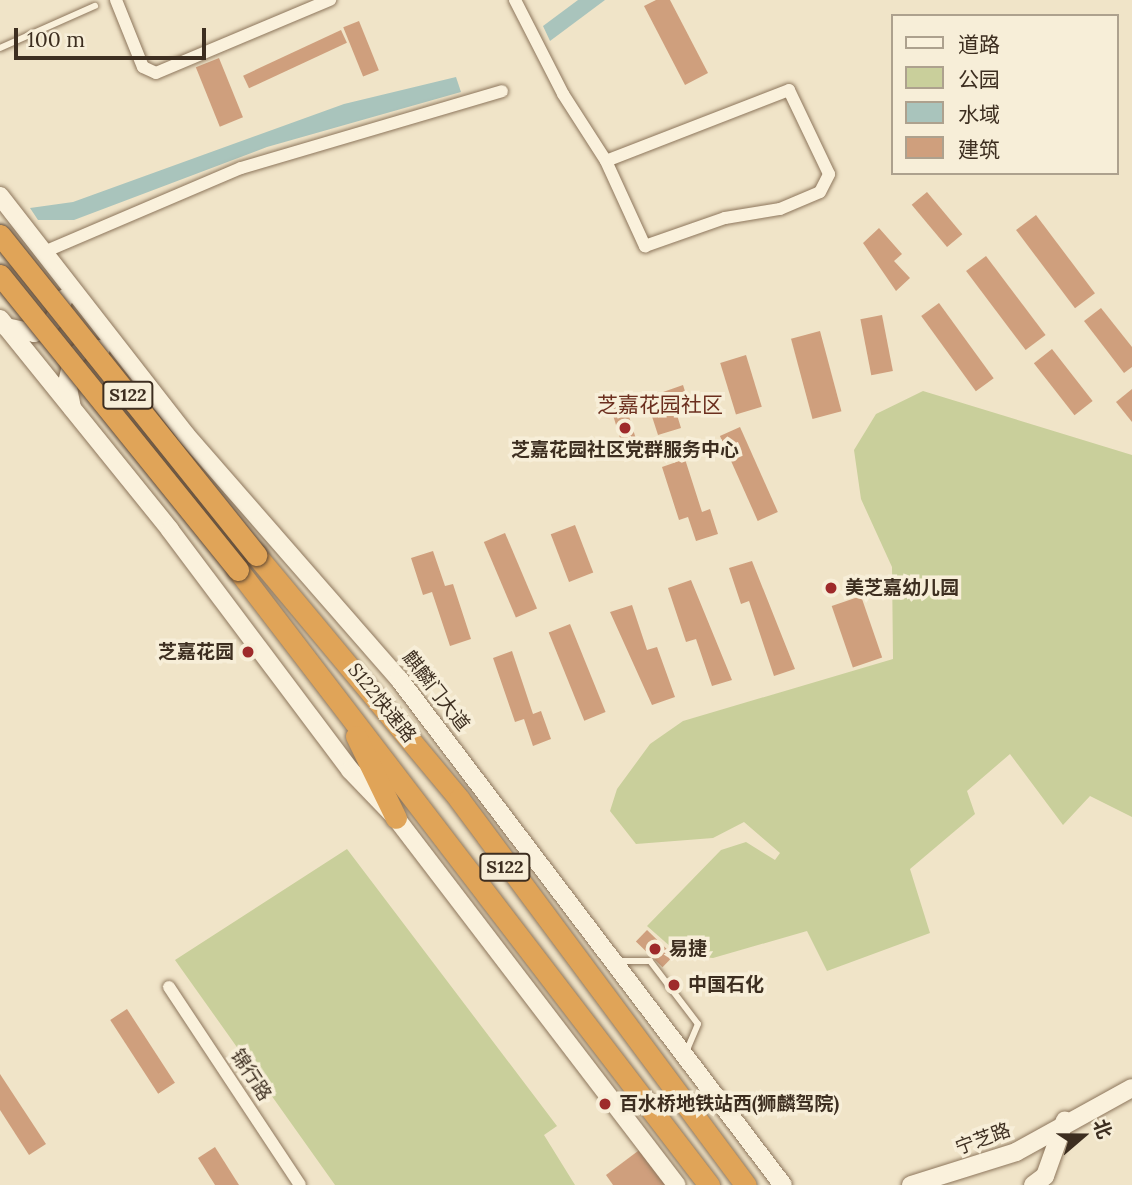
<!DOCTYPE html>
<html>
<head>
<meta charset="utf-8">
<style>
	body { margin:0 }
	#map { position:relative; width:1132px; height:1185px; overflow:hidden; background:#f0e4c8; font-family:Lora,"Noto Sans SC",serif }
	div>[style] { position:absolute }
	.green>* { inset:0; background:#c9cf9b }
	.water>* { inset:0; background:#a9c4bc }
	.building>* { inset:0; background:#cf9f7d; transform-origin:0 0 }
	.roads { filter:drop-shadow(0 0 2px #8d765c) drop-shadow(0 0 2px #8d765c) }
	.lane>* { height:6px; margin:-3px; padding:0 3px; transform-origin:3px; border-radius:3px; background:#faf1dc }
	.street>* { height:12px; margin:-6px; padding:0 6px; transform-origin:6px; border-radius:6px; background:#faf1dc }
	.secondary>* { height:18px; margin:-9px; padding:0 9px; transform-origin:9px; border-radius:9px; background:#faf1dc }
	.highway>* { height:21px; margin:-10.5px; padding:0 10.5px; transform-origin:10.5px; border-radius:10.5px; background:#e0a458 }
	.bridges { filter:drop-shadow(0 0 2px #5b4430) drop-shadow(0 0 2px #5b4430) }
	.highway-bridge>* { height:21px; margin:-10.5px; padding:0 10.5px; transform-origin:10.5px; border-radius:10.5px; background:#e0a458 }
	.dots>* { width:19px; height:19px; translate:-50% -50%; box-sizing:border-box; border:4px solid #f7eed8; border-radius:50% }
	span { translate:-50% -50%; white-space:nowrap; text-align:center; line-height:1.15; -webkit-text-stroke:7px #f7eed8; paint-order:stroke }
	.shield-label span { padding:2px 5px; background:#f7eed8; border:2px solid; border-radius:5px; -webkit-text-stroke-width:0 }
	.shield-label { font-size:18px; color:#3d2e20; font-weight:700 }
	.poi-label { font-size:19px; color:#3d2e20; font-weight:700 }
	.left { translate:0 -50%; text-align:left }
	.right { translate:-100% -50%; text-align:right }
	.street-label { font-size:19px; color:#3d2e20 }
	.neighbourhood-label { font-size:21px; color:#6b2e1e }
	.legend { position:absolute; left:891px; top:14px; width:228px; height:161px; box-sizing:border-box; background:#f7eed8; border:2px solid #ada18e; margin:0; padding:9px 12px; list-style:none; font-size:21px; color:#3d2e20 }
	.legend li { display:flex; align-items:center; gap:14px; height:35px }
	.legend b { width:35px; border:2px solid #ada18e }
	.north { position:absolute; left:1048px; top:1101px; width:70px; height:70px; -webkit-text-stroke:5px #f7eed8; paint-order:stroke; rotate:70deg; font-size:19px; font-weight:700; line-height:28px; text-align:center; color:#3d2e20 }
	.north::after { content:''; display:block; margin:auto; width:24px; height:32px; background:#3d2e20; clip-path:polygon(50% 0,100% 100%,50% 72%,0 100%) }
	.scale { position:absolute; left:14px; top:28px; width:192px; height:32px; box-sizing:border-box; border:4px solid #3d2e20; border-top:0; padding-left:9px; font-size:21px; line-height:24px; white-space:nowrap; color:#3d2e20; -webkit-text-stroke:5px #f7eed8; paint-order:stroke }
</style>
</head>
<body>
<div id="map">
	<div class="green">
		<div style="clip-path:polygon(923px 391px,1132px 455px,1132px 817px,1090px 796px,1063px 825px,1010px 754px,967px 791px,975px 814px,910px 869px,930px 933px,827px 971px,807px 931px,713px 958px,680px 955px,647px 926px,721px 850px,746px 842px,775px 860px,780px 853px,744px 822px,713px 838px,636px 844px,610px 811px,617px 789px,650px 744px,683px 721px,893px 659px,892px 567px,861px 499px,854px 450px,876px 414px)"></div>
		<div style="clip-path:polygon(347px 849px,557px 1126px,544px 1135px,575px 1185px,335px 1185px,175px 960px)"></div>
	</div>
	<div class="water">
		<div style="clip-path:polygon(578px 0,605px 0,550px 41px,543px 26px)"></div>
		<div style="clip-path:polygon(456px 77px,461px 92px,267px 147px,74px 220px,38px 220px,30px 208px,73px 202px,344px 104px)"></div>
	</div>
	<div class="building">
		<div style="clip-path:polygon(656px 0,670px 0,708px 73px,685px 85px,644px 6px)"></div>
		<div style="left:359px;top:21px;width:53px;height:17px;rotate:68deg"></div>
		<div style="left:341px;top:30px;width:14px;height:108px;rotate:65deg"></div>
		<div style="left:219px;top:58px;width:64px;height:25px;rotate:68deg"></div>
		<div style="left:927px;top:192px;width:55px;height:20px;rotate:50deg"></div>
		<div style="left:1036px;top:215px;width:98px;height:25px;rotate:53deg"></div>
		<div style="clip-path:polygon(879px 228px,902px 254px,894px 261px,910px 278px,896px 291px,863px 243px)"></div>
		<div style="left:986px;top:256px;width:99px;height:25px;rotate:53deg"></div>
		<div style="left:939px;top:303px;width:93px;height:22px;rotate:54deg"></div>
		<div style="clip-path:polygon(1101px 308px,1132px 347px,1132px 367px,1124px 373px,1084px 321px)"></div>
		<div style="left:882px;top:315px;width:57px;height:22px;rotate:79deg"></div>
		<div style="left:820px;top:331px;width:83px;height:30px;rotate:75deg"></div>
		<div style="left:1052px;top:349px;width:66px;height:23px;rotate:52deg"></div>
		<div style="left:746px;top:355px;width:54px;height:27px;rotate:73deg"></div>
		<div style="clip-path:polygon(683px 385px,691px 410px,677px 415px,681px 428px,658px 435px,646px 398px)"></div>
		<div style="clip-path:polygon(1132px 389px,1132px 422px,1116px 402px)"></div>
		<div style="left:625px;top:403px;width:48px;height:15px;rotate:73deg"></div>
		<div style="left:740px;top:427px;width:93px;height:22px;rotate:66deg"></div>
		<div style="clip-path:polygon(685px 459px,702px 512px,710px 509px,718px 534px,696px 541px,688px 517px,679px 520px,662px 467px)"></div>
		<div style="left:575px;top:525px;width:51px;height:26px;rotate:69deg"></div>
		<div style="left:505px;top:533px;width:82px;height:23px;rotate:67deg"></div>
		<div style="clip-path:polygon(433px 551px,445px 586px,453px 584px,471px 639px,450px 646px,432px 592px,423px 595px,411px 558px)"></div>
		<div style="clip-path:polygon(752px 561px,795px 669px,774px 676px,749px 601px,741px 604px,729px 568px)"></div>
		<div style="clip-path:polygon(691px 580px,732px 680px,712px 686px,696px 639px,686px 642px,668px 588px)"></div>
		<div style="left:861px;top:596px;width:65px;height:31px;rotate:71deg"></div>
		<div style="clip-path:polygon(632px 605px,647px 650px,657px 647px,675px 697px,652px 705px,610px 612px)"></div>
		<div style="left:570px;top:624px;width:95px;height:23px;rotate:68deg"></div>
		<div style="clip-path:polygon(512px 651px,533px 714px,541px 711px,551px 739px,533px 746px,524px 719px,515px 722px,493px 658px)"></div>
		<div style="left:647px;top:930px;width:37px;height:16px;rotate:44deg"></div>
		<div style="left:127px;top:1009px;width:88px;height:20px;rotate:57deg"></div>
		<div style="clip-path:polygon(0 1074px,46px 1144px,29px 1155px,0 1110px)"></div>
		<div style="clip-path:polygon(215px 1147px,239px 1185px,215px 1185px,198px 1158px)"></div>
		<div style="clip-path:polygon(642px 1148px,670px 1185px,613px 1185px,606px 1175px)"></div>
	</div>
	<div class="roads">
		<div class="lane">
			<div style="left:0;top:48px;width:104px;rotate:-23.9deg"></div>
			<div style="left:616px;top:961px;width:34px"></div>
			<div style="left:650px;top:961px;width:79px;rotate:52.7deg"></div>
			<div style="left:698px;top:1024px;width:30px;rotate:113deg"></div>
		</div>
		<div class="street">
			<div style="left:116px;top:0;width:72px;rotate:68.1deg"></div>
			<div style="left:143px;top:67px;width:14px;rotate:25deg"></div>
			<div style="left:156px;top:73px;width:189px;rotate:-22.8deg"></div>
			<div style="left:515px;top:0;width:106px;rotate:62.9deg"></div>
			<div style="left:563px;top:94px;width:80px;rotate:57.3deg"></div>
			<div style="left:606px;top:161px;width:94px;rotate:65.4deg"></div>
			<div style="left:645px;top:246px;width:85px;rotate:-19.3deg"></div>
			<div style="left:725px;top:218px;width:56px;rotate:-9.3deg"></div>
			<div style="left:780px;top:209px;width:43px;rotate:-23deg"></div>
			<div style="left:820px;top:192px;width:20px;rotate:-63deg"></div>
			<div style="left:829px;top:174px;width:93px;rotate:-115.5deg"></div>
			<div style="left:789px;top:90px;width:196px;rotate:158.8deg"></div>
			<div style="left:44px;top:252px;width:214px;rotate:-23.1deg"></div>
			<div style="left:241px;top:168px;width:272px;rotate:-16.4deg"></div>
			<div style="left:169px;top:987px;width:237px;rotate:56.5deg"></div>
		</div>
		<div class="secondary">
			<div style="left:0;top:196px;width:303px;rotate:52.1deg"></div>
			<div style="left:186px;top:435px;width:324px;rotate:48.9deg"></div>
			<div style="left:399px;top:679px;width:635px;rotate:52.81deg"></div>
			<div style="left:0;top:319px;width:271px;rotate:51.1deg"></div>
			<div style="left:170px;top:530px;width:300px;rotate:53.1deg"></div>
			<div style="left:350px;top:770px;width:66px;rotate:46.2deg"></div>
			<div style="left:396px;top:818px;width:462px;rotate:52.6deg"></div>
			<div style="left:6px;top:327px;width:29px;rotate:12deg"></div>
			<div style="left:34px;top:333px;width:22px;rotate:-32deg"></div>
			<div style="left:53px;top:321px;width:25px;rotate:-64deg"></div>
			<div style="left:72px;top:408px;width:25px;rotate:-101deg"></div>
			<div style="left:67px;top:383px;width:27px;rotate:-77deg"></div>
			<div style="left:73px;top:357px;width:15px;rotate:-37deg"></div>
			<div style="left:85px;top:348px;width:16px;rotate:4deg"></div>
			<div style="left:911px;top:1185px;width:110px;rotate:-17.4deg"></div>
			<div style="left:1016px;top:1152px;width:132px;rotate:-28.9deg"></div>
			<div style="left:1033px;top:1185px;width:15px;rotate:-37deg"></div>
			<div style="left:1045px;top:1176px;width:59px;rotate:-70.3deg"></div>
		</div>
		<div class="highway">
			<div style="left:256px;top:555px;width:317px;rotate:50.2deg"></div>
			<div style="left:459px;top:799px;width:481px;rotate:53.4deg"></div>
			<div style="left:238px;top:570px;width:775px;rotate:52.55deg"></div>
			<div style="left:356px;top:736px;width:91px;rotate:64deg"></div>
		</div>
	</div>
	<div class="bridges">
		<div class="highway-bridge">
			<div style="left:0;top:235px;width:410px;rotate:51.3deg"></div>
			<div style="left:0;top:275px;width:379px;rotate:51.1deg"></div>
		</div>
	</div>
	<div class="dots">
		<div style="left:625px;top:428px;background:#9e2a2b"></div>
		<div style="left:831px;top:588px;background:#9e2a2b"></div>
		<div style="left:248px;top:652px;background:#9e2a2b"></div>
		<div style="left:655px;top:949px;background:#9e2a2b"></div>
		<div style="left:674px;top:985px;background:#9e2a2b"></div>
		<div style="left:605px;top:1104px;background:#9e2a2b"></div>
	</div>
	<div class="shield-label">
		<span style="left:128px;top:395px">S122</span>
		<span style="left:505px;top:867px">S122</span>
	</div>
	<div class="poi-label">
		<span style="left:625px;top:450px">芝嘉花园社区党群服务中心</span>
		<span class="left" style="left:845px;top:588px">美芝嘉幼儿园</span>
		<span class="right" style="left:234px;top:652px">芝嘉花园</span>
		<span class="left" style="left:669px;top:949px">易捷</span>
		<span class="left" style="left:688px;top:985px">中国石化</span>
		<span class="left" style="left:619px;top:1104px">百水桥地铁站西(狮麟驾院)</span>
	</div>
	<div class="street-label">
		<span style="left:436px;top:691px;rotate:52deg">麒麟门大道</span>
		<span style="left:382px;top:703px;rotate:51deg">S122快速路</span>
		<span style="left:251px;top:1075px;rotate:57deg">锦行路</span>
		<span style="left:983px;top:1139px;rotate:-20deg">宁芝路</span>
	</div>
	<div class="neighbourhood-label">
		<span style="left:660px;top:405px">芝嘉花园社区</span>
	</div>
	<ul class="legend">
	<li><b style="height:9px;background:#faf1dc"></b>道路</li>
	<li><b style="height:19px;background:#c9cf9b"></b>公园</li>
	<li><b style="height:19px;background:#a9c4bc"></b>水域</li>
	<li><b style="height:19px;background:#cf9f7d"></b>建筑</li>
	</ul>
	<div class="north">北</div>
	<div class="scale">100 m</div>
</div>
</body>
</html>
